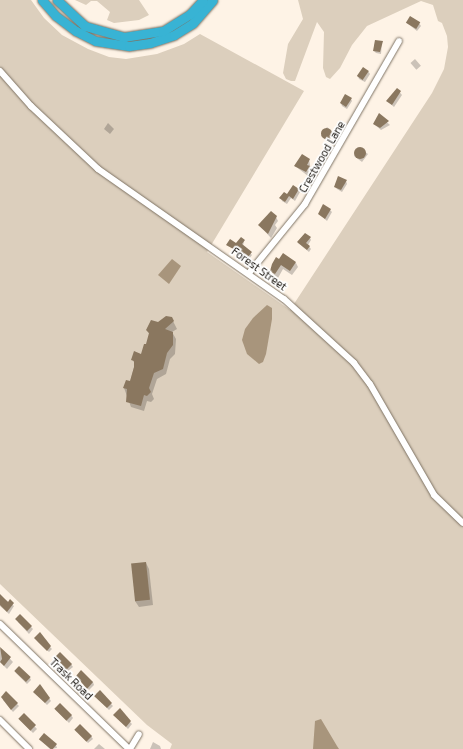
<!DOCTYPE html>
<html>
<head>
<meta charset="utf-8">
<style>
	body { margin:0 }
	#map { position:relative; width:463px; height:749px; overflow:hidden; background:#fef3e6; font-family:"Exo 2",sans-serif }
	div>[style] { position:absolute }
	.green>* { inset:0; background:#dccfbd }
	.water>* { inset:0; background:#a8957c }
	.shadow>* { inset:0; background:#0003; transform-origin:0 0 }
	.building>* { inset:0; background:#8a775f; transform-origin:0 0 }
	.round { border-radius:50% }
	.roads { filter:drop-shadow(0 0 1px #7e7364) drop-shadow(0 0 1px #7e7364) }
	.minor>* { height:6px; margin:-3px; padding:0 3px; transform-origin:3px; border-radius:3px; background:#fff }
	.highway>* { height:9px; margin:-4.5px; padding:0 4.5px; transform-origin:4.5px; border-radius:4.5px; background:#38b3d4 }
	span { translate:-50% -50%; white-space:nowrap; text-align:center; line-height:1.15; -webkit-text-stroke:3.5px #fff; paint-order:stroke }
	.street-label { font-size:11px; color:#221e18 }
</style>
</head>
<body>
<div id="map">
	<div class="green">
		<div style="clip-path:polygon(0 0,31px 0,44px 18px,62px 35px,88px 49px,109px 57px,126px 59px,157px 54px,184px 44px,200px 34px,304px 91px,207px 252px,290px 310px,432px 93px,444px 69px,448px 47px,447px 36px,442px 23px,438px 21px,433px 5px,421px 1px,367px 26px,352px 45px,340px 68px,330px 79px,326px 77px,323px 68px,324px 32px,317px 22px,295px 81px,291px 81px,286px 79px,283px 73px,288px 44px,303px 19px,298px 0,463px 0,463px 749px,170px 749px,172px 744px,147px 725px,0 584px)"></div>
		<div style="clip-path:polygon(75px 0,139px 0,149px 15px,139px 20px,114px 23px,107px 20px,110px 12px,97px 1px,91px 1px,86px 5px)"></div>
	</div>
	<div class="water">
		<div style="clip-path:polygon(172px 259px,181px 266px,169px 284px,158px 275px)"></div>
		<div style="clip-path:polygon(267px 305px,272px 308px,272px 319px,266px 354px,263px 362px,259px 364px,247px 354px,242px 340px,245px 329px,253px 318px)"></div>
		<div style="clip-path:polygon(321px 719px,337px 746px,339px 749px,313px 749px,315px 721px)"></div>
	</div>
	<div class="shadow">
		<div style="clip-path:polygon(407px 23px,419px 23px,421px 26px,417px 31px)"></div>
		<div style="clip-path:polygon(382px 42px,381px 54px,376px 53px,374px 51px)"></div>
		<div style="left:415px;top:59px;width:9px;height:6px;rotate:49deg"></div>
		<div style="clip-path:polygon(368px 71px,370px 74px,365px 82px,359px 79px,358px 76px)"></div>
		<div style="clip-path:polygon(397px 89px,402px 95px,394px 107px,387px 101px)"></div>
		<div style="clip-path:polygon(351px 99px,352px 101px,347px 109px,342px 106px,341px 103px)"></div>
		<div style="clip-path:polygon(379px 115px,390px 125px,381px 130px,374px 124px)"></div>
		<div style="clip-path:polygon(108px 123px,114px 129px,110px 134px,104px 129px)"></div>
		<div style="clip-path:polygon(327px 127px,334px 133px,328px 142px,321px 136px)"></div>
		<div style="clip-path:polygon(358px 147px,368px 154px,362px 162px,354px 156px)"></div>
		<div style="clip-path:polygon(309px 159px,311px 171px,308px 176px,295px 166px)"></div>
		<div style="clip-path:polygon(346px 181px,347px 184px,342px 192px,337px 189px,335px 186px)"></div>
		<div style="clip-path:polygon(298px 190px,300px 192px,295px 201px,291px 198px,287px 204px,282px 201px,281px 198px)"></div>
		<div style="clip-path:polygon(330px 210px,332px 212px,327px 221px,319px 214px)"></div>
		<div style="clip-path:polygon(276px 217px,278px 221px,275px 225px,277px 228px,271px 238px,259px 225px)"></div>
		<div style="clip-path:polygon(310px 238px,311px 240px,308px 245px,311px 249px,309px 252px,298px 243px)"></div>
		<div style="clip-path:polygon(244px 241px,243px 246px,252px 255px,249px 259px,228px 245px)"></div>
		<div style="clip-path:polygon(280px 260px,296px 263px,298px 267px,292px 275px,283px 269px,278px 278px,274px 275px,271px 271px)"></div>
		<div style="clip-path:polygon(171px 317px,177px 329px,172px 332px,176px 339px,175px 354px,170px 359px,166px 374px,157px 379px,152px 394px,154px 399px,151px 402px,147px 401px,144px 411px,131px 407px,124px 388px,130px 382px,135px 364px,132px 359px,141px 355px,147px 346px,150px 335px,147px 330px)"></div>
		<div style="clip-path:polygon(146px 563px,149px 569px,153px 605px,139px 607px,135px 601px)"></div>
		<div style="clip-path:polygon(0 596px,14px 606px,9px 614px,0 606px)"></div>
		<div style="clip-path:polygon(20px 616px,33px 629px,29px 634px,18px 622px)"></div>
		<div style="clip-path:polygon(37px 641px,50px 647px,52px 649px,49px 652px)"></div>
		<div style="clip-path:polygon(0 648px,13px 662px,7px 669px,0 662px)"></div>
		<div style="clip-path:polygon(56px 658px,71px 664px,73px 667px,68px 671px)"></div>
		<div style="clip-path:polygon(15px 672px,30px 678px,31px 680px,27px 684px)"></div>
		<div style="clip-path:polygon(79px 678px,93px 682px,94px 685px,89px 690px)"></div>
		<div style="clip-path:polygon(34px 692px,49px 698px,51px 701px,47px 705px)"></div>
		<div style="clip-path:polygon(6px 693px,19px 706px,13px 712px,3px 700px)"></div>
		<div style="clip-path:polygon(97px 698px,111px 704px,113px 706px,109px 710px)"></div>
		<div style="clip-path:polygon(56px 710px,71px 715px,73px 718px,69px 723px)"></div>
		<div style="clip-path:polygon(24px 715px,37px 729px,33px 733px,21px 721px)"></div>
		<div style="clip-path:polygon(116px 717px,130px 722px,132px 724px,128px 729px)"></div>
		<div style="clip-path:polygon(75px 729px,91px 736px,93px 739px,88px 743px)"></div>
		<div style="clip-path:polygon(40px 739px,56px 745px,57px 748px,50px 749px)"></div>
		<div style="clip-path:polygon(153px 742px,160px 746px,161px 749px,150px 749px)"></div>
		<div style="clip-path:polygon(99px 744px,105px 749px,94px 749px)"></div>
	</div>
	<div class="building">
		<div style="left:410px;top:16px;width:12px;height:8px;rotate:31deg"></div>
		<div style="clip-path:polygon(375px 40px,383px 41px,380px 52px,373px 51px)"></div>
		<div style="left:363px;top:67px;width:7px;height:11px;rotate:34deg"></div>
		<div style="clip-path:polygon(397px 88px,401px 91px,392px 105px,386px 101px)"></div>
		<div style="clip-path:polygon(345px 94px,352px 98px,346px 107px,340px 103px)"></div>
		<div style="clip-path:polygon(379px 113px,389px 121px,380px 128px,373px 124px)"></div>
		<div class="round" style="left:320.5px;top:127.5px;width:11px;height:11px"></div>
		<div class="round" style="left:354px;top:147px;width:12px;height:12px"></div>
		<div style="clip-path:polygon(302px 154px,310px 159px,307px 165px,310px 166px,306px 172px,294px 166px)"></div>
		<div style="clip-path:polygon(338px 176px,347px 180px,341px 190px,334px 187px)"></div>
		<div style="clip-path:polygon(293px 185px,299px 189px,293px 199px,289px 196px,285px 202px,279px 198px,284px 192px,287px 194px)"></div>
		<div style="clip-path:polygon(323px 204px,331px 209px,325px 219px,318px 214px)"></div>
		<div style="clip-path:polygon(271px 211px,277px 216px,268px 234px,258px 225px)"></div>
		<div style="clip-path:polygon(305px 233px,311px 237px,306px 243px,310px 246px,307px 250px,297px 242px)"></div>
		<div style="clip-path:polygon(241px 237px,245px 240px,242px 244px,252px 252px,248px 257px,226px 245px,230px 239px,236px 243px)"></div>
		<div style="clip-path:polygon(283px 253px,296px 262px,290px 271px,281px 265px,275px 274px,270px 271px,272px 264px,276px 257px,279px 259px)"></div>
		<div style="clip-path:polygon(166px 316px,172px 317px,174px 321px,165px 329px,173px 332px,173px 345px,167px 353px,163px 369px,154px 373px,149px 388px,151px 392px,147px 396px,144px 395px,141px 406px,126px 402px,127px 389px,123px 388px,126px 380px,130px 381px,134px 367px,134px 361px,131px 360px,134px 351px,141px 354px,144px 344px,146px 344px,149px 333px,146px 330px,151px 320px,158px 322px)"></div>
		<div style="left:146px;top:562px;width:38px;height:15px;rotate:84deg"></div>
		<div style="clip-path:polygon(0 594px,8px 602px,10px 599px,14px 603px,7px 612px,0 605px)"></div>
		<div style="left:20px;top:614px;width:17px;height:7px;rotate:45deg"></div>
		<div style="clip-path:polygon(40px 632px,51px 646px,47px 651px,34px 638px)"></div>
		<div style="clip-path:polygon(0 647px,11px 657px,4px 666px,0 662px,2px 659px)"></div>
		<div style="left:60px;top:652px;width:17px;height:8px;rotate:45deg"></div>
		<div style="left:19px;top:666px;width:16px;height:7px;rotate:43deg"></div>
		<div style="clip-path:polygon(81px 670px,93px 682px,87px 689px,76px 676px)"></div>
		<div style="clip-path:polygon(40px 684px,50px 698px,45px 703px,33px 692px)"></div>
		<div style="clip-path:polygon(100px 690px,112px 703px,107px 708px,94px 696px)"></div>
		<div style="clip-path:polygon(6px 691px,18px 703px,11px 710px,1px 697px)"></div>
		<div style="left:60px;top:703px;width:17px;height:8px;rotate:45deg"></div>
		<div style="clip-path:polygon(120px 708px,131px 721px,126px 727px,113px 715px)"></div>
		<div style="left:24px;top:713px;width:17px;height:8px;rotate:45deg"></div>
		<div style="left:80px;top:724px;width:17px;height:8px;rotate:45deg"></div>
		<div style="left:44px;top:733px;width:17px;height:8px;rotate:40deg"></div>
	</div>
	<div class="roads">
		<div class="minor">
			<div style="left:0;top:71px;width:47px;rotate:48.5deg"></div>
			<div style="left:31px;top:106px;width:92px;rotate:43.2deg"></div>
			<div style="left:98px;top:169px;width:227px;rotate:35deg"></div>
			<div style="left:284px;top:299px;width:95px;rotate:42.4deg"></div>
			<div style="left:354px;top:363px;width:26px;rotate:53deg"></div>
			<div style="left:370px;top:384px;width:128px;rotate:60deg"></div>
			<div style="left:434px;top:495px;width:40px;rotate:44deg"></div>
			<div style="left:249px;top:273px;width:89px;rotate:-50.9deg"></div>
			<div style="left:305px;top:204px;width:188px;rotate:-60deg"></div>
			<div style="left:0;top:624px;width:180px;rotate:44.1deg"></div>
			<div style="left:0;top:720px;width:41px;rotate:45deg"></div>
			<div style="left:130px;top:749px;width:17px;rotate:-59deg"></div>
		</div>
		<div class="highway">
			<div style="left:42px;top:0;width:21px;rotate:49deg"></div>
			<div style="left:56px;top:16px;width:25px;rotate:37deg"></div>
			<div style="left:76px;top:31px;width:22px;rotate:27deg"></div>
			<div style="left:96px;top:41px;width:33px;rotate:9deg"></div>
			<div style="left:129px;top:46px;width:21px;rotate:-8deg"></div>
			<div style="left:150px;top:43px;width:25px;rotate:-18deg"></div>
			<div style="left:174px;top:35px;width:22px;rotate:-32deg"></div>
			<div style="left:193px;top:23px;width:30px;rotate:-49deg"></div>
			<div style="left:57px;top:0;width:38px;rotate:43deg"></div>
			<div style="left:85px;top:26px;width:41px;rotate:15.8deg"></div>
			<div style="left:124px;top:37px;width:39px;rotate:-9deg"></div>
			<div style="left:163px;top:31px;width:32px;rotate:-32deg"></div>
			<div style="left:190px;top:14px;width:19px;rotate:-47deg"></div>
		</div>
	</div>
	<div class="street-label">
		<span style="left:322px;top:157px;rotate:-60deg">Crestwood Lane</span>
		<span style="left:259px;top:269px;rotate:36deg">Forest Street</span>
		<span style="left:71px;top:679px;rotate:44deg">Trask Road</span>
	</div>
</div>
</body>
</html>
